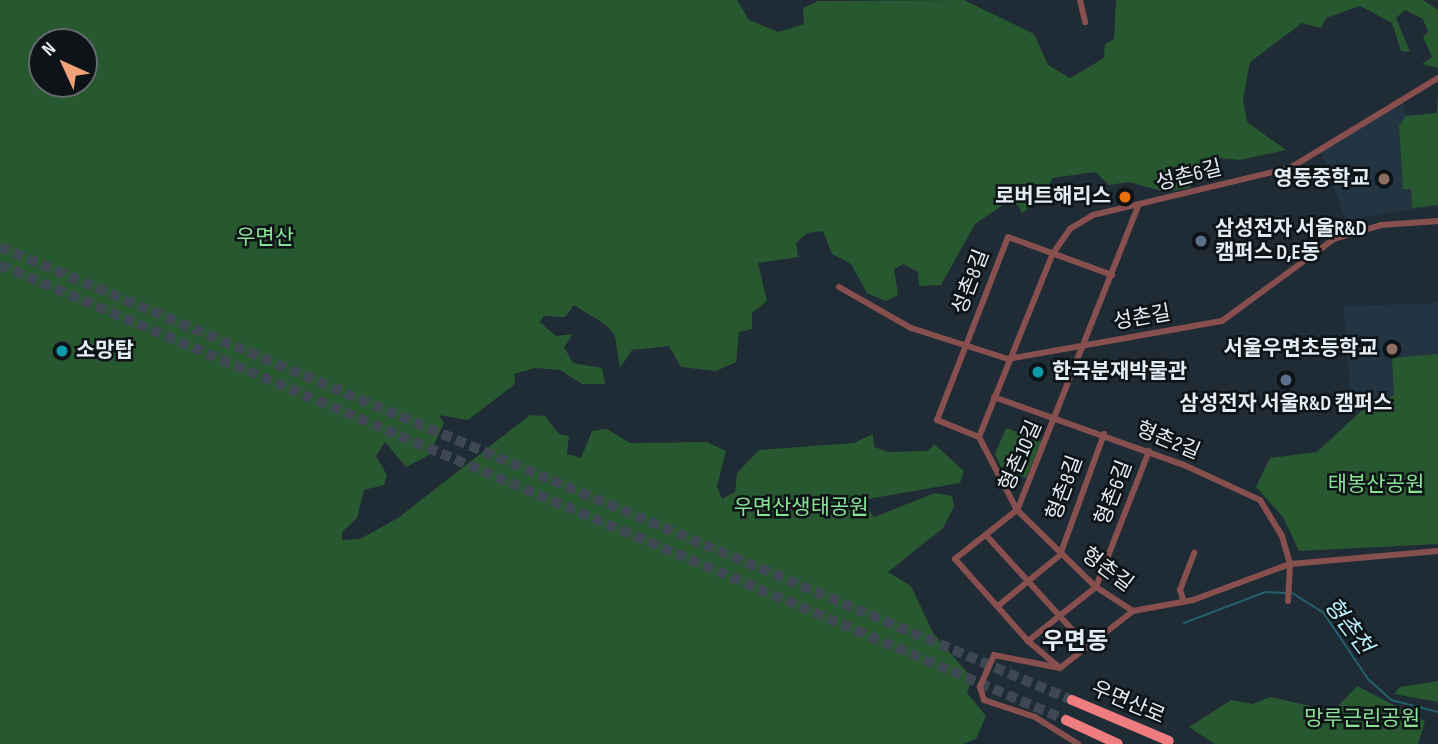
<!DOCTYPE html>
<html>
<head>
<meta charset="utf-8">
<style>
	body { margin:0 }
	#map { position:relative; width:1438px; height:744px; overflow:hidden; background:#1f2b35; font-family:"Sofia Sans Condensed","Noto Sans KR",sans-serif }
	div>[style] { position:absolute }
	.built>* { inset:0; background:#233543 }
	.green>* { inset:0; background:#28582f }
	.stream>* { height:2px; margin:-1px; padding:0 1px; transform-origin:1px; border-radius:1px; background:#23616f }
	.trunk-tunnel>* { height:10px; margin-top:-5px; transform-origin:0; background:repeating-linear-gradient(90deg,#3d4852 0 10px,transparent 0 15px) }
	.minor>* { height:6px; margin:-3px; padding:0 3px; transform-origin:3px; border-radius:3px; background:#884f4f }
	.trunk>* { height:10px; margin:-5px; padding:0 5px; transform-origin:5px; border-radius:5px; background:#ef7d7f }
	.dots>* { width:19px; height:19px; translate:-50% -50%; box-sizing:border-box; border:4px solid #0d1317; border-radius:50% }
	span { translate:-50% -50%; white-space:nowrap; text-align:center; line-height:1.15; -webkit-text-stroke:5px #0d1317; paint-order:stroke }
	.street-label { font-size:21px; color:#e4ecf3 }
	.poi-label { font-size:21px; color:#e4ecf3; font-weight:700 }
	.right { translate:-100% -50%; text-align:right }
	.left { translate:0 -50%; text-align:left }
	.park-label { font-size:21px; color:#89e394 }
	.water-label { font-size:23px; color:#baeffc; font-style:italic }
	.quarter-label { font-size:24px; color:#e4ecf3; font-weight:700 }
	.north { position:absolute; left:28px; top:28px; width:70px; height:70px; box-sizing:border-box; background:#0d1317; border:2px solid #636a6f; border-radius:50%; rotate:315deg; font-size:19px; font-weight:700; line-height:28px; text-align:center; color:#e4ecf3 }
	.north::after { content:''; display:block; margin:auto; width:24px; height:32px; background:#f0a27a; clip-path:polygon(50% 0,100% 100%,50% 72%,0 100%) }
</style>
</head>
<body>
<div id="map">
	<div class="built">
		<div style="clip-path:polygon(1403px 98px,1406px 116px,1437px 113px,1438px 206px,1346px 220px,1321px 152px)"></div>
		<div style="clip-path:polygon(1438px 303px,1438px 392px,1395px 395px,1352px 414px,1343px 306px)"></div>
	</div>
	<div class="green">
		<div style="clip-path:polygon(evenodd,0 0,737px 0,749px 20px,778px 32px,804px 24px,803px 8px,818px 1px,964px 0,1034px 34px,1048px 65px,1070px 78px,1104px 58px,1105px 44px,1114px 39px,1116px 0,1423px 0,1438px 10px,1438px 68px,1422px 64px,1432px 57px,1423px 37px,1428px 32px,1423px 19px,1405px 10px,1396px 18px,1410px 52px,1401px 51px,1392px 23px,1360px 6px,1326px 18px,1321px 28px,1302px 23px,1250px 62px,1243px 99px,1247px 122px,1286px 150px,1240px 160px,1219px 158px,1189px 188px,1165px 192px,1129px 182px,1109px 185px,1095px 172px,1053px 178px,1042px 198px,1022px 213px,1018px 205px,1003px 205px,975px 224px,941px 285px,919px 286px,918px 272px,903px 264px,894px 269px,898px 295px,886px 301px,867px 293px,851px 264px,832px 254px,823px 231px,807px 233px,796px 243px,798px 257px,758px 263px,767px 301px,752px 313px,752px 329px,739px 332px,736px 362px,716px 371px,681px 367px,669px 346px,632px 350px,620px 368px,615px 336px,606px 325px,574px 305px,565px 317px,544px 316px,540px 322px,556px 336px,573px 334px,564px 347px,573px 363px,602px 368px,605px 384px,582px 384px,560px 370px,535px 368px,514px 374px,515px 384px,468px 420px,439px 415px,444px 423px,429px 455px,406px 467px,385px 442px,376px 456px,387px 475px,384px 485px,364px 490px,357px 518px,342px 532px,342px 540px,360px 539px,398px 518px,530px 415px,545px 416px,559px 434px,569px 436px,567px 454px,581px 458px,592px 431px,607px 429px,630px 443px,707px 442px,726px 451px,717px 486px,722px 499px,735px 492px,737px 473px,759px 450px,854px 443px,873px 434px,874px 447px,888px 452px,928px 451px,934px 444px,964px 471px,960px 483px,862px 500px,874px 517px,935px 493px,952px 496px,954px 507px,943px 528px,888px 572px,911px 586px,933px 633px,972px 678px,967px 693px,986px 716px,976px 739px,963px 744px,0 744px,0 0,42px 42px,84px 42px,84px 84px,42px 84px,42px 42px)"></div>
		<div style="clip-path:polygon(1438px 90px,1438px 205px,1412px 208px,1411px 189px,1403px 189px,1399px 126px,1406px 116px,1437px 113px)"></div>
		<div style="clip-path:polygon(1438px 354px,1438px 544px,1299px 551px,1283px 517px,1256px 487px,1270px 458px,1317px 452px,1361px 411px,1394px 395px,1392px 358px)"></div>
		<div style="clip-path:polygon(1006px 428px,1042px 441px,1026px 478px,1002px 469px,995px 454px)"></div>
		<div style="clip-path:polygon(1438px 681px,1438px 702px,1394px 694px,1400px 687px)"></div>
		<div style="clip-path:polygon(1357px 686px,1425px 721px,1418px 744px,1215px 744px,1189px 727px,1231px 700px,1253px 704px,1270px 697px,1333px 711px)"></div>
	</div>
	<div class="stream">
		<div style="left:1292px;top:593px;width:36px;rotate:32deg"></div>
		<div style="left:1323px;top:612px;width:81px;rotate:56.1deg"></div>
		<div style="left:1368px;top:679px;width:31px;rotate:42deg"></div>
		<div style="left:1391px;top:700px;width:49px;rotate:14.3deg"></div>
		<div style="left:1184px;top:623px;width:87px;rotate:-20.9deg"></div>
		<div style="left:1265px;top:592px;width:21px;rotate:3deg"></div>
	</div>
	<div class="trunk-tunnel">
		<div style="left:0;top:247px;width:1164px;rotate:22.91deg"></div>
		<div style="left:0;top:265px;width:1159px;rotate:23.11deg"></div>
	</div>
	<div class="minor">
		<div style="left:1080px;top:0;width:23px;rotate:77deg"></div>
		<div style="left:1438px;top:78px;width:173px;rotate:148.7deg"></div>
		<div style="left:1290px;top:168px;width:203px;rotate:166.6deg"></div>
		<div style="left:1093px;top:215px;width:27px;rotate:149deg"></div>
		<div style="left:1070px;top:229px;width:29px;rotate:125deg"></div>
		<div style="left:1053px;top:253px;width:198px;rotate:111.9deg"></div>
		<div style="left:979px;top:437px;width:82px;rotate:62.5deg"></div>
		<div style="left:1017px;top:510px;width:110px;rotate:44.3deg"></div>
		<div style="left:1096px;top:587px;width:44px;rotate:33deg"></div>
		<div style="left:1133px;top:611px;width:61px;rotate:-10.4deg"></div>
		<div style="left:1193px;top:600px;width:103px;rotate:-20.4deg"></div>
		<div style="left:1290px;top:564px;width:149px;rotate:-5deg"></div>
		<div style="left:1139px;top:204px;width:329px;rotate:111.7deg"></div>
		<div style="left:1017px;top:510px;width:79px;rotate:141.7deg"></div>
		<div style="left:955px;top:559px;width:110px;rotate:48.3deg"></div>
		<div style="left:1028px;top:641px;width:87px;rotate:-38.5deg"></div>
		<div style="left:1096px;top:587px;width:146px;rotate:-68.7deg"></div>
		<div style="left:839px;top:287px;width:83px;rotate:29.7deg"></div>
		<div style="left:911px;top:328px;width:102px;rotate:17.7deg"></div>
		<div style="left:1008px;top:359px;width:217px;rotate:-10.1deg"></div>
		<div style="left:1222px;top:321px;width:139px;rotate:-36.2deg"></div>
		<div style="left:1334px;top:239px;width:49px;rotate:-16.6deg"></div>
		<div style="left:1381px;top:225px;width:57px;rotate:-4deg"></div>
		<div style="left:994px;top:397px;width:202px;rotate:19.7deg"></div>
		<div style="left:1184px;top:465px;width:84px;rotate:24.7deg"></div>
		<div style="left:1260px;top:500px;width:42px;rotate:58.6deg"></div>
		<div style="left:1282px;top:536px;width:29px;rotate:74deg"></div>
		<div style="left:1290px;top:564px;width:37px;rotate:93deg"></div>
		<div style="left:979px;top:437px;width:45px;rotate:-158deg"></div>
		<div style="left:937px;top:420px;width:196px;rotate:-68.8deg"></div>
		<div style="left:1008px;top:237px;width:111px;rotate:20.1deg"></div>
		<div style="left:986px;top:535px;width:153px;rotate:47.7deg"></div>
		<div style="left:1184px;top:602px;width:13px;rotate:-108deg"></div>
		<div style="left:1180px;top:590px;width:40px;rotate:-69deg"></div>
		<div style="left:998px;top:606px;width:80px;rotate:-39.4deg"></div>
		<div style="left:1060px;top:555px;width:129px;rotate:-70deg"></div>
		<div style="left:1028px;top:641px;width:42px;rotate:40.2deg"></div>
		<div style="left:1060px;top:668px;width:93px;rotate:-38deg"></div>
		<div style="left:1060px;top:668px;width:67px;rotate:-168.9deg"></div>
		<div style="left:994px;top:655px;width:35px;rotate:114deg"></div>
		<div style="left:980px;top:687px;width:14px;rotate:73deg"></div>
		<div style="left:984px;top:700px;width:54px;rotate:18.4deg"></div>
		<div style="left:1035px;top:717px;width:51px;rotate:32.1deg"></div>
	</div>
	<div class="trunk">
		<div style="left:1072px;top:700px;width:105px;rotate:22.9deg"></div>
		<div style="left:1066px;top:720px;width:57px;rotate:24.8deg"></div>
	</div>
	<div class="dots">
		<div style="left:1384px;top:179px;background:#8d6e63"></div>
		<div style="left:1125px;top:197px;background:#e8710a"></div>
		<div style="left:1201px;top:241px;background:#5c6f8a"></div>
		<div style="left:1392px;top:349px;background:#8d6e63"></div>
		<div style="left:62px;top:351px;background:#0f9aa8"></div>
		<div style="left:1038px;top:372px;background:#0f9aa8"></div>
		<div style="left:1286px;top:380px;background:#5c6f8a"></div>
	</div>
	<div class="street-label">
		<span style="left:1189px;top:176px;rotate:-14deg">성촌6길</span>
		<span style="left:971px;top:282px;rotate:-69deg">성촌8길</span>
		<span style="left:1142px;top:318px;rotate:-10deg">성촌길</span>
		<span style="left:1168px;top:441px;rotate:22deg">형촌2길</span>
		<span style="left:1021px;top:456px;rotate:-66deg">형촌10길</span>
		<span style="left:1065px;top:488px;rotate:-70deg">형촌8길</span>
		<span style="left:1114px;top:493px;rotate:-69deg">형촌6길</span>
		<span style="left:1107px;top:570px;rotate:37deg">형촌길</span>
		<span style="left:1128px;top:703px;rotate:23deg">우면산로</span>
	</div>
	<div class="poi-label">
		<span class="right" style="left:1370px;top:179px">영동중학교</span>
		<span class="right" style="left:1111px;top:197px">로버트해리스</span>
		<span class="left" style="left:1215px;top:241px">삼성전자 서울R&amp;D<br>캠퍼스 D,E동</span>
		<span class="right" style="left:1378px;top:349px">서울우면초등학교</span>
		<span class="left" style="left:76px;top:351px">소망탑</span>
		<span class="left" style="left:1052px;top:372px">한국분재박물관</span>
		<span style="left:1286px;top:404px">삼성전자 서울R&amp;D 캠퍼스</span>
	</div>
	<div class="park-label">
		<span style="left:265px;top:238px">우면산</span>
		<span style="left:1376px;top:485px">태봉산공원</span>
		<span style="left:801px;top:508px">우면산생태공원</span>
		<span style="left:1362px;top:719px">망루근린공원</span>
	</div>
	<div class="water-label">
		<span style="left:1348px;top:626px;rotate:53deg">형촌천</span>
	</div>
	<div class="quarter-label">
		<span style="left:1075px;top:642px">우면동</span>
	</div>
	<div class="north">N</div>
</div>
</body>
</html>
